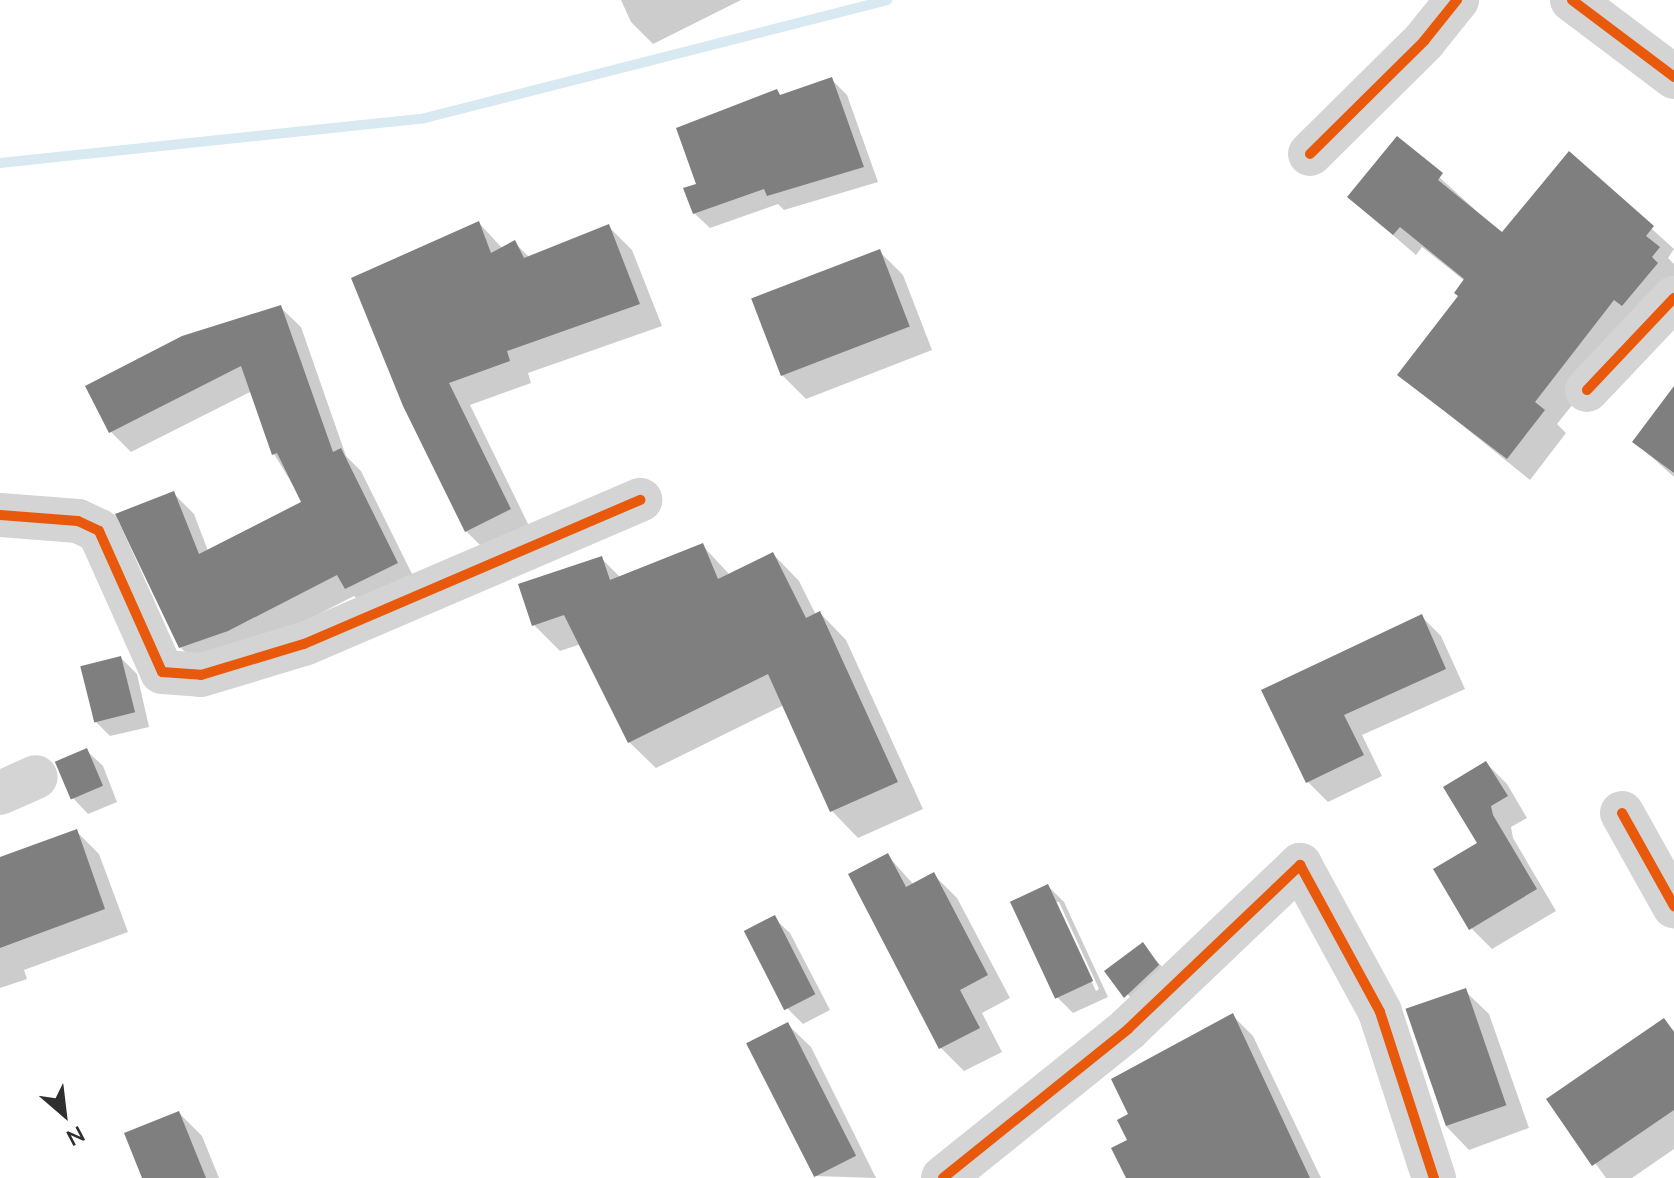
<!DOCTYPE html>
<html>
<head>
<meta charset="utf-8">
<style>
	body { margin:0 }
	#map { position:relative; width:1674px; height:1178px; overflow:hidden; background:#fff; font-family:"Nunito Sans",sans-serif }
	div>[style] { position:absolute }
	.shadow>* { inset:0; background:#0003; transform-origin:0 0 }
	.stream>* { height:10px; margin:-5px; padding:0 5px; transform-origin:5px; border-radius:5px; background:#d9e9f2 }
	.building>* { inset:0; background:#7f7f7f; transform-origin:0 0 }
	.minor>* { height:44px; margin:-22px; padding:0 22px; transform-origin:22px; border-radius:22px; background:#d4d4d4 }
	.cycleway>* { height:10px; margin:-5px; padding:0 5px; transform-origin:5px; border-radius:5px; background:#e8590c }
	span { translate:-50% -50%; white-space:nowrap; text-align:center; line-height:1.15; -webkit-text-stroke:8px #fff; paint-order:stroke }
	.north { position:absolute; left:24px; top:1074px; width:80px; height:80px; -webkit-text-stroke:6px #fff; paint-order:stroke; rotate:152deg; font-size:22px; font-weight:700; line-height:32px; text-align:center; color:#2f2f2f }
	.north::after { content:''; display:block; margin:auto; width:28px; height:36px; background:#2f2f2f; clip-path:polygon(50% 0,100% 100%,50% 72%,0 100%) }
</style>
</head>
<body>
<div id="map">
	<div class="shadow">
		<div style="clip-path:polygon(621px 0,741px 0,653px 44px,631px 22px)"></div>
		<div style="clip-path:polygon(831px 79px,847px 95px,878px 182px,784px 210px,778px 204px,710px 228px,694px 213px,698px 185px,777px 91px,782px 97px)"></div>
		<div style="clip-path:polygon(1397px 139px,1502px 234px,1569px 154px,1674px 249px,1668px 258px,1674px 264px,1674px 278px,1557px 424px,1566px 433px,1530px 480px,1400px 375px,1460px 297px,1465px 281px,1422px 247px,1416px 255px,1349px 197px)"></div>
		<div style="clip-path:polygon(479px 223px,503px 249px,515px 243px,530px 258px,609px 227px,632px 250px,662px 326px,528px 373px,531px 383px,470px 405px,532px 532px,489px 554px,466px 531px,404px 405px)"></div>
		<div style="clip-path:polygon(880px 252px,903px 275px,932px 350px,806px 399px,782px 375px,753px 300px)"></div>
		<div style="clip-path:polygon(280px 307px,301px 327px,346px 456px,361px 471px,417px 584px,367px 608px,354px 596px,248px 650px,201px 667px,180px 647px,174px 494px,194px 514px,208px 551px,304px 503px,274px 454px,252px 391px,131px 452px,111px 432px,87px 386px)"></div>
		<div style="clip-path:polygon(1674px 390px,1674px 477px,1635px 442px)"></div>
		<div style="clip-path:polygon(702px 545px,730px 575px,773px 554px,799px 581px,816px 615px,820px 613px,846px 640px,923px 809px,858px 838px,832px 811px,784px 705px,656px 768px,629px 742px,581px 644px,560px 651px,534px 625px,601px 558px,621px 578px)"></div>
		<div style="clip-path:polygon(1421px 616px,1441px 636px,1465px 689px,1362px 735px,1382px 776px,1328px 802px,1308px 782px,1263px 691px)"></div>
		<div style="clip-path:polygon(121px 658px,137px 674px,149px 727px,110px 736px,95px 721px)"></div>
		<div style="clip-path:polygon(87px 751px,103px 766px,117px 802px,88px 814px,73px 798px)"></div>
		<div style="clip-path:polygon(1486px 763px,1507px 784px,1527px 818px,1511px 827px,1513px 838px,1556px 911px,1492px 949px,1471px 928px)"></div>
		<div style="clip-path:polygon(76px 831px,99px 854px,128px 932px,24px 970px,27px 979px,0 988px,0 859px)"></div>
		<div style="clip-path:polygon(888px 856px,914px 885px,934px 875px,957px 898px,1010px 998px,982px 1013px,1002px 1052px,964px 1071px,941px 1048px)"></div>
		<div style="clip-path:polygon(evenodd,1048px 886px,1064px 902px,1108px 997px,1073px 1013px,1057px 997px,1048px 886px,1055px 902px,1059px 902px,1099px 989px,1096px 991px,1055px 902px)"></div>
		<div style="clip-path:polygon(774px 918px,790px 933px,830px 1010px,803px 1024px,787px 1008px)"></div>
		<div style="left:1143px;top:945px;width:48px;height:44px;rotate:49deg"></div>
		<div style="clip-path:polygon(1465px 991px,1489px 1014px,1529px 1128px,1469px 1150px,1446px 1126px)"></div>
		<div style="clip-path:polygon(1232px 1015px,1253px 1036px,1321px 1178px,1128px 1178px,1130px 1115px)"></div>
		<div style="clip-path:polygon(1664px 1021px,1674px 1031px,1674px 1149px,1632px 1178px,1606px 1178px,1549px 1100px)"></div>
		<div style="clip-path:polygon(787px 1024px,811px 1047px,876px 1178px,815px 1176px)"></div>
		<div style="clip-path:polygon(179px 1113px,202px 1136px,219px 1178px,144px 1178px)"></div>
	</div>
	<div class="stream">
		<div style="left:0;top:163px;width:427px;rotate:-6deg"></div>
		<div style="left:425px;top:118px;width:477px;rotate:-14.3deg"></div>
	</div>
	<div class="building">
		<div style="clip-path:polygon(832px 77px,864px 167px,767px 196px,764px 189px,693px 214px,683px 188px,696px 184px,676px 128px,777px 89px,780px 95px)"></div>
		<div style="clip-path:polygon(1397px 136px,1443px 173px,1438px 180px,1502px 232px,1569px 151px,1654px 226px,1646px 236px,1660px 247px,1652px 257px,1658px 263px,1622px 306px,1614px 300px,1535px 402px,1545px 410px,1507px 459px,1397px 375px,1458px 296px,1454px 293px,1464px 279px,1400px 227px,1393px 235px,1347px 197px)"></div>
		<div style="clip-path:polygon(479px 221px,491px 253px,515px 240px,524px 258px,609px 224px,640px 304px,507px 351px,510px 361px,449px 383px,511px 509px,465px 532px,403px 406px,351px 278px)"></div>
		<div style="left:880px;top:249px;width:83px;height:138px;rotate:69deg"></div>
		<div style="clip-path:polygon(281px 305px,333px 452px,341px 448px,398px 563px,345px 589px,337px 575px,228px 631px,179px 648px,115px 514px,174px 491px,199px 554px,301px 502px,277px 453px,272px 455px,241px 366px,109px 433px,85px 386px,182px 336px)"></div>
		<div style="clip-path:polygon(1674px 386px,1674px 473px,1632px 442px)"></div>
		<div style="clip-path:polygon(703px 543px,718px 579px,773px 552px,806px 618px,820px 611px,898px 782px,830px 812px,768px 674px,628px 743px,564px 615px,532px 626px,518px 584px,602px 556px,610px 580px)"></div>
		<div style="clip-path:polygon(1422px 614px,1446px 669px,1344px 715px,1364px 755px,1306px 783px,1261px 690px)"></div>
		<div style="left:121px;top:656px;width:58px;height:42px;rotate:76deg"></div>
		<div style="left:87px;top:748px;width:41px;height:35px;rotate:67deg"></div>
		<div style="clip-path:polygon(1486px 761px,1508px 796px,1491px 806px,1493px 815px,1537px 889px,1469px 930px,1433px 869px,1477px 843px,1443px 787px)"></div>
		<div style="clip-path:polygon(77px 829px,105px 909px,0 948px,0 857px)"></div>
		<div style="clip-path:polygon(888px 853px,906px 887px,934px 872px,988px 975px,960px 990px,980px 1028px,939px 1049px,848px 874px)"></div>
		<div style="left:1048px;top:884px;width:107px;height:42px;rotate:65deg"></div>
		<div style="left:775px;top:915px;width:89px;height:35px;rotate:63deg"></div>
		<div style="clip-path:polygon(1143px 942px,1159px 965px,1124px 998px,1104px 971px)"></div>
		<div style="left:1466px;top:988px;width:124px;height:64px;rotate:71deg"></div>
		<div style="clip-path:polygon(1233px 1013px,1310px 1178px,1126px 1178px,1111px 1148px,1127px 1140px,1117px 1120px,1128px 1114px,1111px 1079px)"></div>
		<div style="clip-path:polygon(1664px 1018px,1674px 1032px,1674px 1110px,1592px 1166px,1546px 1099px)"></div>
		<div style="left:788px;top:1022px;width:150px;height:47px;rotate:63deg"></div>
		<div style="clip-path:polygon(179px 1111px,206px 1178px,142px 1178px,124px 1133px)"></div>
	</div>
	<div class="minor">
		<div style="left:1572px;top:0;width:128px;rotate:37deg"></div>
		<div style="left:1310px;top:154px;width:161px;rotate:-44.7deg"></div>
		<div style="left:1424px;top:41px;width:53px;rotate:-51.2deg"></div>
		<div style="left:1587px;top:390px;width:127px;rotate:-46.6deg"></div>
		<div style="left:0;top:515px;width:78px;rotate:4.4deg"></div>
		<div style="left:78px;top:521px;width:23px;rotate:25deg"></div>
		<div style="left:99px;top:531px;width:154px;rotate:65.9deg"></div>
		<div style="left:162px;top:672px;width:39px;rotate:4deg"></div>
		<div style="left:201px;top:675px;width:108px;rotate:-16.8deg"></div>
		<div style="left:304px;top:644px;width:366px;rotate:-23.2deg"></div>
		<div style="left:0;top:793px;width:39px;rotate:-24deg"></div>
		<div style="left:1622px;top:813px;width:107px;rotate:60.8deg"></div>
		<div style="left:943px;top:1178px;width:238px;rotate:-38.8deg"></div>
		<div style="left:1128px;top:1029px;width:238px;rotate:-43.6deg"></div>
		<div style="left:1300px;top:865px;width:167px;rotate:61.4deg"></div>
		<div style="left:1380px;top:1012px;width:175px;rotate:72deg"></div>
	</div>
	<div class="cycleway">
		<div style="left:1572px;top:0;width:128px;rotate:37deg"></div>
		<div style="left:1310px;top:154px;width:161px;rotate:-44.7deg"></div>
		<div style="left:1424px;top:41px;width:53px;rotate:-51.2deg"></div>
		<div style="left:1587px;top:390px;width:127px;rotate:-46.6deg"></div>
		<div style="left:0;top:515px;width:78px;rotate:4.4deg"></div>
		<div style="left:78px;top:521px;width:23px;rotate:25deg"></div>
		<div style="left:99px;top:531px;width:154px;rotate:65.9deg"></div>
		<div style="left:162px;top:672px;width:39px;rotate:4deg"></div>
		<div style="left:201px;top:675px;width:108px;rotate:-16.8deg"></div>
		<div style="left:304px;top:644px;width:366px;rotate:-23.2deg"></div>
		<div style="left:1622px;top:813px;width:107px;rotate:60.8deg"></div>
		<div style="left:943px;top:1178px;width:238px;rotate:-38.8deg"></div>
		<div style="left:1128px;top:1029px;width:238px;rotate:-43.6deg"></div>
		<div style="left:1300px;top:865px;width:167px;rotate:61.4deg"></div>
		<div style="left:1380px;top:1012px;width:175px;rotate:72deg"></div>
	</div>
	<div class="north">N</div>
</div>
</body>
</html>
